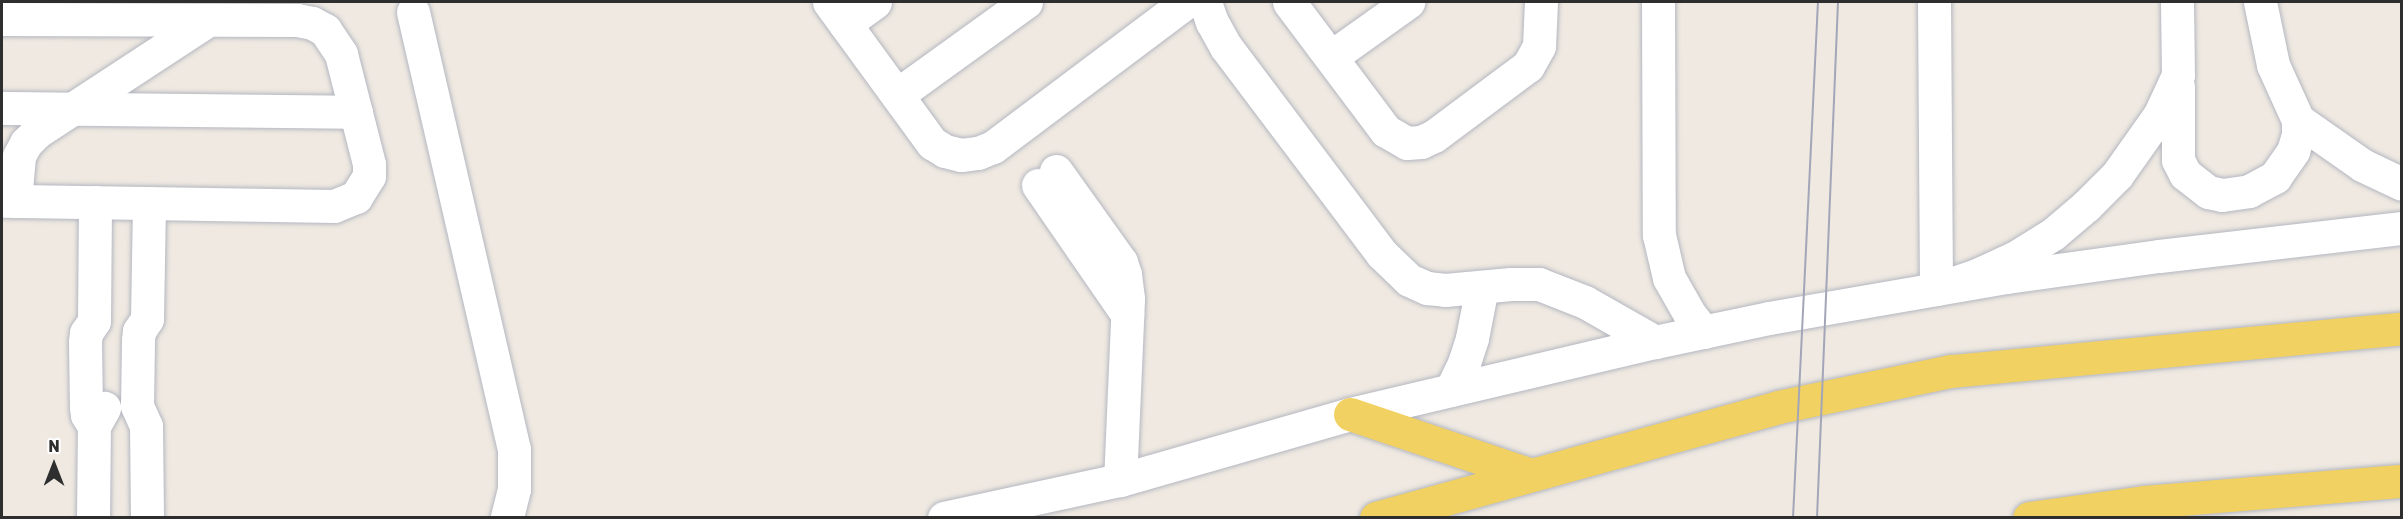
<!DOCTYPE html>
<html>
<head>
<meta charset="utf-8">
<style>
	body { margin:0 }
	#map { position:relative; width:2403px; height:519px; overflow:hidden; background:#efe9e1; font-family:Rubik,sans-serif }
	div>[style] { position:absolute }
	.roads { filter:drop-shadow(0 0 2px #b4b7c1) drop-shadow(0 0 2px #b4b7c1) }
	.minor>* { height:33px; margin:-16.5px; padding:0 16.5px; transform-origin:16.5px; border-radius:16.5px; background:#fff }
	.major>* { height:33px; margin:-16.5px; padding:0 16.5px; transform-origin:16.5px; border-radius:16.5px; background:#f2d163 }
	.tram>* { height:1.5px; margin:-0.75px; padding:0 0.75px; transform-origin:0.75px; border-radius:0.75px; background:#a3a6b8 }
	span { translate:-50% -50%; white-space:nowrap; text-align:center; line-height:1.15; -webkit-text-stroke:4.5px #fff; paint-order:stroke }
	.frame { position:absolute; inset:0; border:3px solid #2e2e2e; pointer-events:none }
	.north { position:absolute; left:24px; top:435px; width:60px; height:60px; -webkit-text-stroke:4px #fff; paint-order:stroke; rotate:0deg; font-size:16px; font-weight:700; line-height:24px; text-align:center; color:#2e2e2e }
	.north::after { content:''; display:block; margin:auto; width:21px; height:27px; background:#2e2e2e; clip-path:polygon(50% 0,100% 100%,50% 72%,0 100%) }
</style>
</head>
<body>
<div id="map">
	<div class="roads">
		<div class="minor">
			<div style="left:829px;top:2px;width:175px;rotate:53.9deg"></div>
			<div style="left:932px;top:143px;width:15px;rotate:32deg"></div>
			<div style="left:945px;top:151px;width:16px;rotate:14deg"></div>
			<div style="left:961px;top:155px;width:17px;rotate:-7deg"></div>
			<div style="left:978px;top:153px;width:16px;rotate:-22deg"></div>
			<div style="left:993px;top:147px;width:241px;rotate:-36.9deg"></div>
			<div style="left:1205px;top:2px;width:21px;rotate:71deg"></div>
			<div style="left:1212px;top:22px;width:29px;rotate:61deg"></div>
			<div style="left:1226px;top:47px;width:259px;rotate:53deg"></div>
			<div style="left:1382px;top:254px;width:37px;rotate:44deg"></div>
			<div style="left:1409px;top:280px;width:20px;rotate:24deg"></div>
			<div style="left:1427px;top:288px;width:18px;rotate:6deg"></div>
			<div style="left:1445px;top:290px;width:66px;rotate:-5.2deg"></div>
			<div style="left:1511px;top:284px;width:28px"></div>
			<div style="left:1539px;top:284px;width:49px;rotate:21.4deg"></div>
			<div style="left:1585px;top:302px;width:81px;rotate:29.7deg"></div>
			<div style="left:1289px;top:2px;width:161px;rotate:53.1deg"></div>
			<div style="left:1386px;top:131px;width:24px;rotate:30deg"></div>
			<div style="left:1407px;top:143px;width:14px;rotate:-4deg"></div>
			<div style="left:1421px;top:142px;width:14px;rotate:-25deg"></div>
			<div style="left:1434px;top:136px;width:117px;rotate:-36.7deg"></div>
			<div style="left:1528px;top:66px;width:23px;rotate:-61deg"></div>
			<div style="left:1539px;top:46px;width:44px;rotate:-87.4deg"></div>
			<div style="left:1658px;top:2px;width:233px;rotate:89.8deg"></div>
			<div style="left:1659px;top:235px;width:44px;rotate:76.9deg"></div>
			<div style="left:1669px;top:278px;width:43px;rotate:60.4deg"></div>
			<div style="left:1690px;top:315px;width:22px;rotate:51deg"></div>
			<div style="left:1934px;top:2px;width:287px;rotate:89.6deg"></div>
			<div style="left:1936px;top:289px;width:43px;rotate:-18.9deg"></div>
			<div style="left:1977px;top:275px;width:43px;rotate:-24.8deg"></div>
			<div style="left:2016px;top:257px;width:44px;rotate:-31.9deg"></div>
			<div style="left:2053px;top:234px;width:43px;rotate:-40.3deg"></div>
			<div style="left:2086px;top:206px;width:44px;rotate:-45deg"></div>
			<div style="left:2117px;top:175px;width:75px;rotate:-54.8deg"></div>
			<div style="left:2160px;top:114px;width:43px;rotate:-65.2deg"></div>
			<div style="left:2178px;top:75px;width:73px;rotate:-90.8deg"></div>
			<div style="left:2260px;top:2px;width:64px;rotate:78.3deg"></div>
			<div style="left:2273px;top:65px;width:60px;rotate:65.6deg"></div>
			<div style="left:2298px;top:120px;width:78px;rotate:35.1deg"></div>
			<div style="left:2362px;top:165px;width:44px;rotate:25.4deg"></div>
			<div style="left:413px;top:12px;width:449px;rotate:77deg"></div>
			<div style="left:514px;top:449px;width:40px;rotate:90deg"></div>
			<div style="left:514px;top:489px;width:30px;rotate:104deg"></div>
			<div style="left:2px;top:19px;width:295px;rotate:0.2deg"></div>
			<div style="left:297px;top:20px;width:15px;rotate:11deg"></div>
			<div style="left:312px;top:23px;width:15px;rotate:28deg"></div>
			<div style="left:325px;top:30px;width:29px;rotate:56deg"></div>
			<div style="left:341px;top:54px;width:114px;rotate:75.7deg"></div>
			<div style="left:369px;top:164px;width:12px;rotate:90deg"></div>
			<div style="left:369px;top:176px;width:25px;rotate:122deg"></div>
			<div style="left:356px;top:197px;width:24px;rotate:158deg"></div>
			<div style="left:334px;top:206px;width:332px;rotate:-179.1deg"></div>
			<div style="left:845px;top:24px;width:37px;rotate:-36deg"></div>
			<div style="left:1331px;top:57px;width:95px;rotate:-35.5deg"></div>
			<div style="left:2178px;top:86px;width:74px;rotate:90deg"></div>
			<div style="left:2178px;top:160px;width:16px;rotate:63deg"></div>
			<div style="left:2185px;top:174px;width:29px;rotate:38deg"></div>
			<div style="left:2208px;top:192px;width:14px;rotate:12deg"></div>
			<div style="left:2222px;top:195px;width:27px;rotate:-8deg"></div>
			<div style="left:2249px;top:191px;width:30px;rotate:-28deg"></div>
			<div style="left:2275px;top:177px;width:32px;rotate:-55deg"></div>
			<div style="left:2293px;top:151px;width:17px;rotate:-73deg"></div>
			<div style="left:2298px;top:135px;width:15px;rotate:-90deg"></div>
			<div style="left:897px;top:95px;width:159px;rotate:-35.8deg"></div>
			<div style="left:2px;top:108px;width:354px;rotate:0.6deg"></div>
			<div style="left:1056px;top:171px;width:112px;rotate:54.5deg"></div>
			<div style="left:1121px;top:262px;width:13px;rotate:72deg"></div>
			<div style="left:1125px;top:274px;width:25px;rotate:83deg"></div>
			<div style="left:1128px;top:299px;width:181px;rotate:92.5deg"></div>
			<div style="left:1038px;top:185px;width:157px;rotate:55.4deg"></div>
			<div style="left:15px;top:201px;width:45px;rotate:-84.9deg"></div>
			<div style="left:19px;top:156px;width:15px;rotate:-62deg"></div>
			<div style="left:26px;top:143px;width:16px;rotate:-45deg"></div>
			<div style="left:37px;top:132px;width:204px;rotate:-33.2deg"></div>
			<div style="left:1451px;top:390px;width:30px;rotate:-64deg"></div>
			<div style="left:1464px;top:363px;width:26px;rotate:-72deg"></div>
			<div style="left:1472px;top:338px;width:52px;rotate:-78.9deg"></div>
			<div style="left:94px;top:426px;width:13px;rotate:-122deg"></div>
			<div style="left:87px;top:415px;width:8px;rotate:-97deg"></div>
			<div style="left:86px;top:407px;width:65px;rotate:-90.9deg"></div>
			<div style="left:85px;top:342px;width:9px;rotate:-84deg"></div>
			<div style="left:86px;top:333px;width:14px;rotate:-56deg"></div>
			<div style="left:94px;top:321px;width:119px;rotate:-89.5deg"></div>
			<div style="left:93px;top:518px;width:92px;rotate:-89.4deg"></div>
			<div style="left:94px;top:426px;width:21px;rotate:-61deg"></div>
			<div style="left:147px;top:518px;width:92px;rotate:-90.6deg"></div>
			<div style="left:146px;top:426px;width:22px;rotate:-114deg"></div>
			<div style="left:137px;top:406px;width:66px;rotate:-89.1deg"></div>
			<div style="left:138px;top:340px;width:9px;rotate:-84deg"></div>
			<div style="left:139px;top:331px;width:14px;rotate:-56deg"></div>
			<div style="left:147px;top:319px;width:116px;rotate:-89deg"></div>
			<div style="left:944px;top:518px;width:180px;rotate:-12.2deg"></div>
			<div style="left:1120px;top:480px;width:239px;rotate:-16deg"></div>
			<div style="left:1350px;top:414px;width:313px;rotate:-13.3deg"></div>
			<div style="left:1655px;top:342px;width:116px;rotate:-11.9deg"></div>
			<div style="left:1769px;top:318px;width:242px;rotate:-9.8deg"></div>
			<div style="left:2007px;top:277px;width:153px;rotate:-7.9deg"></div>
			<div style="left:2159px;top:256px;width:245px;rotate:-6.6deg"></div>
		</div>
		<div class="major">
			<div style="left:1350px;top:414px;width:188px;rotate:18.6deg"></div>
			<div style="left:1376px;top:518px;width:417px;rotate:-15.4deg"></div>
			<div style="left:1778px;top:407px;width:177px;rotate:-11.8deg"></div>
			<div style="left:1951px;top:371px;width:453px;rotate:-5.4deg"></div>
			<div style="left:2029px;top:518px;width:116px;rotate:-7.9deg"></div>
			<div style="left:2144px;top:502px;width:259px;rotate:-4.7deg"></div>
		</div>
	</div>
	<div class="tram">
		<div style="left:1793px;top:518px;width:517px;rotate:-87.23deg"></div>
		<div style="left:1817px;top:518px;width:516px;rotate:-87.67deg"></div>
	</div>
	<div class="frame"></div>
	<div class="north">N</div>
</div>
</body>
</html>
